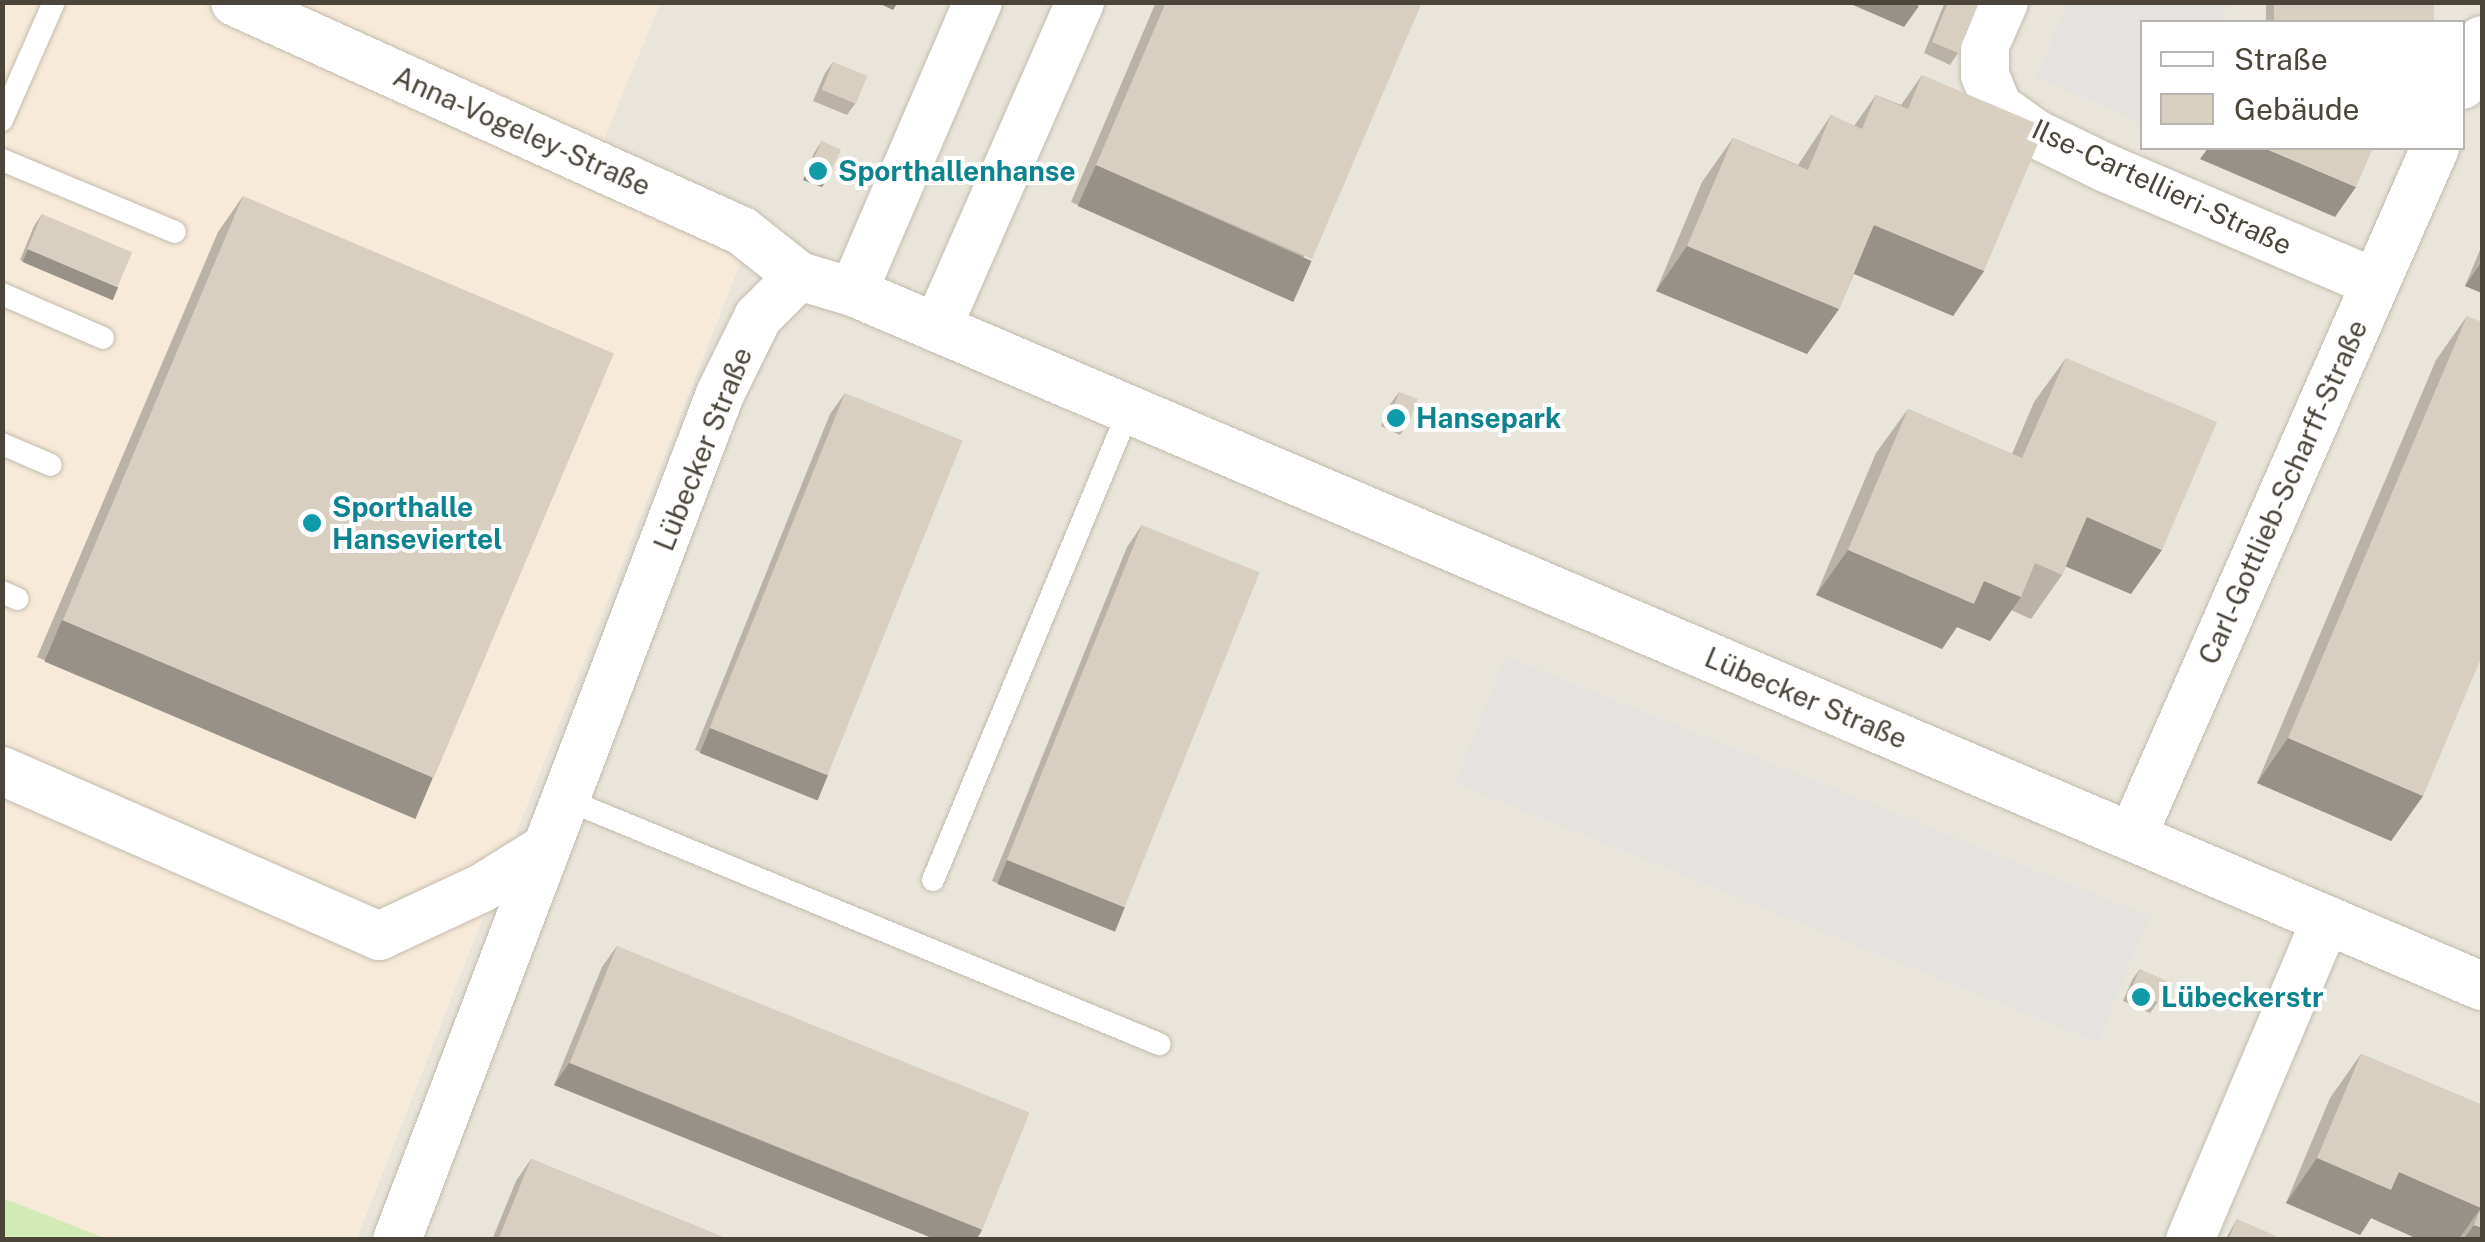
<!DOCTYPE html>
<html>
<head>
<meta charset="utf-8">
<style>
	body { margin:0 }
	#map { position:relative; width:2485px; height:1242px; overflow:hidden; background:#f6f3ec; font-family:"Public Sans",sans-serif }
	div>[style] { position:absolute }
	.residential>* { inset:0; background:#eae5da }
	.commercial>* { inset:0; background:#f7ead8 }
	.green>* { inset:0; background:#d2eab5 }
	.parking>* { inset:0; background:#e5e3e0; transform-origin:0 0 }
	.roads { filter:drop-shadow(0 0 2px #c2bbae) drop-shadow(0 0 2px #c2bbae) }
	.service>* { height:22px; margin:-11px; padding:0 11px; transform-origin:11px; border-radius:11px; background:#fff }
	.minor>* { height:48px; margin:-24px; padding:0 24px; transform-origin:24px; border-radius:24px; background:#fff }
	.wall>* { inset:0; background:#bab2a6; transform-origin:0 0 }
	.shaded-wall>* { inset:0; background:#979187; transform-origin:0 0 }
	.building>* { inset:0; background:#d8cfc1; transform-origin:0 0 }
	.dots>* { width:28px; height:28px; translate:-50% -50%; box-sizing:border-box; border:5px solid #fff; border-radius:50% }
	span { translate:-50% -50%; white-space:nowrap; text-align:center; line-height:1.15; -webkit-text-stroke:8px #fff; paint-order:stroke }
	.street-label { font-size:28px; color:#4b4439 }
	.culture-label { font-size:28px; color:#0d838f; font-weight:700 }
	.left { translate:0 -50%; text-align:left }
	.frame { position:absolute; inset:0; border:5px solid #4b4439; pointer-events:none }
	.legend { position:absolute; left:2140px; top:20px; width:325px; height:130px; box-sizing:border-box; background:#fff; border:2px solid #b7b4b0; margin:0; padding:12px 18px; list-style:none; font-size:30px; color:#4b4439 }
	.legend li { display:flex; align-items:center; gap:20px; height:50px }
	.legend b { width:50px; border:2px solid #b7b4b0 }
</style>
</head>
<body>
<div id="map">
	<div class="residential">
		<div style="clip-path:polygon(evenodd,660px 3px,2482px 3px,2482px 1239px,356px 1240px,757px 220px,599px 151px,660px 3px,2142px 22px,2462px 22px,2462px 148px,2142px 148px,2142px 22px)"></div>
	</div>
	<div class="commercial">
		<div style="clip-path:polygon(2px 3px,660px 3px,599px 151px,757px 219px,356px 1239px,107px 1239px,3px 1198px)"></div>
	</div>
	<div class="green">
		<div style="clip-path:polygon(3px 1198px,107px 1239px,3px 1239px)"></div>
	</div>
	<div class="parking">
		<div style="clip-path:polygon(2068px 3px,2068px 2px,2230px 3px,2221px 22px,2142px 22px,2142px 123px,2036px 77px)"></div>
		<div style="left:1506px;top:656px;width:694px;height:137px;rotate:22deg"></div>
	</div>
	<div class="roads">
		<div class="service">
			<div style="left:2px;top:120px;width:129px;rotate:-66.2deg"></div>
			<div style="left:2px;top:160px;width:187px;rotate:22.6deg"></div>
			<div style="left:2px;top:294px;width:110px;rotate:23.5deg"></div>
			<div style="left:2px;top:444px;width:53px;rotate:23.2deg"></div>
			<div style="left:2px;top:592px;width:17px;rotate:24deg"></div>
			<div style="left:565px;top:799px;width:643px;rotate:22.41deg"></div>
			<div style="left:933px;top:880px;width:509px;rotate:-67.36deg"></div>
		</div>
		<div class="minor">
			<div style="left:235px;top:2px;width:556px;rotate:24.31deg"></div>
			<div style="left:742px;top:231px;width:73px;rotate:38.3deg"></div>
			<div style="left:2004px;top:2px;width:47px;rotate:113.8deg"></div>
			<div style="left:1985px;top:45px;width:30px;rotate:90deg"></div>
			<div style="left:1985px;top:75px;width:35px;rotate:68deg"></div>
			<div style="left:1998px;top:107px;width:47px;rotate:35.4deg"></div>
			<div style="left:2036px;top:134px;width:78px;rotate:25.9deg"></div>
			<div style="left:2106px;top:168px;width:293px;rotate:23.1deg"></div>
			<div style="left:2462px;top:85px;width:49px;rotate:-66deg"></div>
			<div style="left:853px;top:292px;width:316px;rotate:-66.7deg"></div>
			<div style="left:937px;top:328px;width:356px;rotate:-66.3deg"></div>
			<div style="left:2px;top:771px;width:412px;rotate:23.6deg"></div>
			<div style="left:379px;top:936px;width:114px;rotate:-25deg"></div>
			<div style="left:482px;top:888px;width:75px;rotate:-32deg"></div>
			<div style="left:2132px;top:837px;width:753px;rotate:-66.26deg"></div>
			<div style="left:397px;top:1240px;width:906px;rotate:-69.1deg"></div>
			<div style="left:720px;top:394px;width:86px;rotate:-63.7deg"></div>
			<div style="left:758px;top:317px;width:58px;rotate:-45deg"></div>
			<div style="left:799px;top:276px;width:56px;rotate:16.5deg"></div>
			<div style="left:853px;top:292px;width:1771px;rotate:23.08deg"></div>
			<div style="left:2190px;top:1240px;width:348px;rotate:-67deg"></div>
		</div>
	</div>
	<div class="wall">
		<div style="clip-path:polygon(1156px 2px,1422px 2px,1286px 295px,1071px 202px)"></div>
		<div style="clip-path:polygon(1945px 2px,1979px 2px,1958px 53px,1950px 65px,1924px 53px)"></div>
		<div style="left:2266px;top:2px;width:168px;height:22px"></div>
		<div style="clip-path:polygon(833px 62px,855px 104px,847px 115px,813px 101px,825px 73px)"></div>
		<div style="clip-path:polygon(1922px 75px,1984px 271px,1953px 316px,1854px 274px,1839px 309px,1807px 354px,1656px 291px,1702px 182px,1733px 138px,1798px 165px,1831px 115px,1854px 126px,1876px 95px,1901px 105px)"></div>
		<div style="clip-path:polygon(822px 141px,829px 176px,822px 187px,803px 180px,814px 153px)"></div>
		<div style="clip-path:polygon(243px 196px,407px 815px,37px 657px,218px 232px)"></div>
		<div style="clip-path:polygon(42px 214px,110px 298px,20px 260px,34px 226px)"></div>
		<div style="clip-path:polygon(2482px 245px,2482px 293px,2465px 286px)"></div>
		<div style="clip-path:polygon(2467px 316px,2423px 796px,2391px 841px,2257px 783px,2436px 360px)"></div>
		<div style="clip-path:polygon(2066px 358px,2131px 594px,2066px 566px,2062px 575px,2031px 619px,2011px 610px,1990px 641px,1957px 627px,1942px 649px,1816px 595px,1876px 453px,1908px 409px,2012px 454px,2034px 402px)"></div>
		<div style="clip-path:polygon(1399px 392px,1408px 423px,1400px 435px,1381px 426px,1391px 403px)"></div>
		<div style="clip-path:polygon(845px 393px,828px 776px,813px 797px,695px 750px,830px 414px)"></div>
		<div style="clip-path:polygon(1142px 525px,1125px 907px,1110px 929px,992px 881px,1127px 547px)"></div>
		<div style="clip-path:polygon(617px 946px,982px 1230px,976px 1240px,937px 1240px,554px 1085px,602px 967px)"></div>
		<div style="clip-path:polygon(2140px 969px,2158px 1002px,2150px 1013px,2123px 1001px,2132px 980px)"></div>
		<div style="clip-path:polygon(2361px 1054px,2482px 1105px,2482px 1240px,2420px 1240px,2371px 1218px,2360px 1235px,2286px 1203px,2330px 1098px)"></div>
		<div style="clip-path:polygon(531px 1159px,730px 1240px,492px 1240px,516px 1181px)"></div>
		<div style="clip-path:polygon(2237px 1219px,2274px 1240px,2225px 1240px)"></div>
	</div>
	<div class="shaded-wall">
		<div style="clip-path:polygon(876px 2px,898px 2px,893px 10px)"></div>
		<div style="clip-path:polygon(1846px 2px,1912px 2px,1919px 6px,1904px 27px)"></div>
		<div style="clip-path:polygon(2208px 148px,2264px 148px,2356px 187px,2335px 217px,2200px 159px)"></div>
		<div style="left:1096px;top:165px;width:236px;height:45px;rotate:24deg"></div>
		<div style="clip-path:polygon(810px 168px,829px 176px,822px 187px,803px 180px)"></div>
		<div style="clip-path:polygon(1874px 225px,1984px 271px,1953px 316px,1843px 269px)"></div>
		<div style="clip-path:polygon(1687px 246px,1839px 309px,1807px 354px,1656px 291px)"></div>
		<div style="left:28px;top:249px;width:98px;height:14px;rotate:23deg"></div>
		<div style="clip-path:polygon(2482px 261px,2482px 293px,2465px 286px)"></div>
		<div style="clip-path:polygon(2087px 517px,2162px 550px,2131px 594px,2055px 562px)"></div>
		<div style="clip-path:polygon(1848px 550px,1984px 581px,2021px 597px,1990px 641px,1957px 627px,1942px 649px,1816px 595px)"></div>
		<div style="left:62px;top:620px;width:403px;height:45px;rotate:23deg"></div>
		<div style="left:710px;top:728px;width:127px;height:27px;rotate:22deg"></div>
		<div style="clip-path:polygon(2288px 738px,2423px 796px,2391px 841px,2257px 783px)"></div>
		<div style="left:1007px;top:860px;width:127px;height:26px;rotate:22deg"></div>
		<div style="clip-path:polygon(569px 1063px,982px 1230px,976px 1240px,937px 1240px,554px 1085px)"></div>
		<div style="clip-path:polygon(2317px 1158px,2399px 1172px,2481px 1208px,2458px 1240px,2420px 1240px,2371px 1218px,2360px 1235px,2286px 1203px)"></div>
		<div style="clip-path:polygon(2474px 1225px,2482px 1228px,2482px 1240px,2463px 1240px)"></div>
	</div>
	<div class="building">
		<div style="clip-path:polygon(1166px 2px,1422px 2px,1312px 259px,1096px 165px)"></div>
		<div style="clip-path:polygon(1948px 2px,1979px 2px,1958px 53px,1932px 42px)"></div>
		<div style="left:2274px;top:2px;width:160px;height:22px"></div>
		<div style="left:833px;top:62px;width:37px;height:30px;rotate:22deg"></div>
		<div style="clip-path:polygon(1922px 75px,2045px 127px,1984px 271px,1874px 225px,1839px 309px,1687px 246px,1733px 138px,1808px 170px,1831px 115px,1862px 129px,1876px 95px,1908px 109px)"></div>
		<div style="left:822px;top:141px;width:21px;height:30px;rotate:25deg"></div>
		<div style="clip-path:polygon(2264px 148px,2373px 148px,2356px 187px)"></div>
		<div style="left:243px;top:196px;width:403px;height:461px;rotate:23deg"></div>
		<div style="left:42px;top:214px;width:98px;height:38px;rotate:23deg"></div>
		<div style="clip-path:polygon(2467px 316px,2482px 322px,2482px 656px,2423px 796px,2288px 738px)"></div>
		<div style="clip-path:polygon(2066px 358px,2217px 422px,2162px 550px,2087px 517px,2062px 575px,2035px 563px,2021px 597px,1984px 581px,1974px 604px,1848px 550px,1908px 409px,2022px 458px)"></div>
		<div style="left:1399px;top:392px;width:20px;height:25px;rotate:20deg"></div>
		<div style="left:845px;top:393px;width:127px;height:361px;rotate:22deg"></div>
		<div style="left:1142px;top:525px;width:127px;height:361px;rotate:22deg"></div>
		<div style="left:617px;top:946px;width:445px;height:126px;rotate:22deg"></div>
		<div style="left:2140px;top:969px;width:30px;height:23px;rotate:24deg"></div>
		<div style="clip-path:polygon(2361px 1054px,2482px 1105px,2482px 1228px,2474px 1225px,2481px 1208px,2399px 1172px,2391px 1190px,2317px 1158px)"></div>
		<div style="clip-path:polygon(531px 1159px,730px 1240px,498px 1240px)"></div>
		<div style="clip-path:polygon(2237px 1219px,2276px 1236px,2274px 1240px,2228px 1240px)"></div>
	</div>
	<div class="dots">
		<div style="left:818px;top:171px;background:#0f9aa8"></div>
		<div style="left:1396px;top:418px;background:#0f9aa8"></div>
		<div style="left:312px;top:523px;background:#0f9aa8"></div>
		<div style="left:2141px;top:997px;background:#0f9aa8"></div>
	</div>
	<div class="street-label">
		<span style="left:522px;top:131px;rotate:24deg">Anna-Vogeley-Straße</span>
		<span style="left:2162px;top:187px;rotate:25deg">Ilse-Cartellieri-Straße</span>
		<span style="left:703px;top:449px;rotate:-68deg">Lübecker Straße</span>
		<span style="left:2283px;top:492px;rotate:-66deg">Carl-Gottlieb-Scharff-Straße</span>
		<span style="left:1806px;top:698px;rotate:23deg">Lübecker Straße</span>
	</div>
	<div class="culture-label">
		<span class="left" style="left:838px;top:171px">Sporthallenhanse</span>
		<span class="left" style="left:1416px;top:418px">Hansepark</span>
		<span class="left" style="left:332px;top:523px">Sporthalle<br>Hanseviertel</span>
		<span class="left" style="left:2161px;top:997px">Lübeckerstr</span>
	</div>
	<div class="frame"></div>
	<ul class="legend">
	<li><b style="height:12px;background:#fff"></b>Straße</li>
	<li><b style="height:28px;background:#d8cfc1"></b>Gebäude</li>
	</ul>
</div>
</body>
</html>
